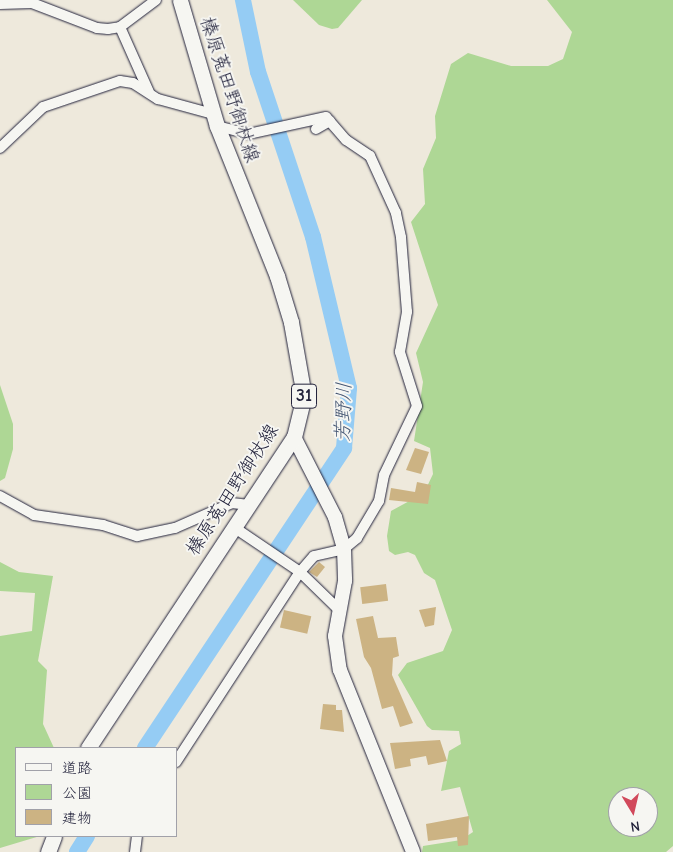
<!DOCTYPE html>
<html>
<head>
<meta charset="utf-8">
<style>
	body { margin:0 }
	#map { position:relative; width:673px; height:852px; overflow:hidden; background:#eee9dc; font-family:"Comic Neue","Klee One",sans-serif }
	div>[style] { position:absolute }
	.green>* { inset:0; background:#aed795 }
	.river>* { height:16px; margin:-8px; padding:0 8px; transform-origin:8px; border-radius:8px; background:#95ccf4 }
	.building>* { inset:0; background:#ccb383; transform-origin:0 0 }
	.roads { filter:drop-shadow(0 0 1px #22223b) drop-shadow(0 0 1px #22223b) }
	.street>* { height:10px; margin:-5px; padding:0 5px; transform-origin:5px; border-radius:5px; background:#f6f6f2 }
	.secondary>* { height:14px; margin:-7px; padding:0 7px; transform-origin:7px; border-radius:7px; background:#f6f6f2 }
	.primary>* { height:15px; margin:-7.5px; padding:0 7.5px; transform-origin:7.5px; border-radius:7.5px; background:#f6f6f2 }
	span { translate:-50% -50%; white-space:nowrap; text-align:center; line-height:1.15; -webkit-text-stroke:4px #f6f6f2; paint-order:stroke }
	.shield-label span { padding:1px 4px; background:#f6f6f2; border:1px solid; border-radius:4px; -webkit-text-stroke-width:0 }
	.shield-label { font-size:18px; color:#22223b; font-weight:700 }
	.street-label { font-size:19px; color:#22223b }
	.water-label { font-size:20px; color:#445572; font-style:italic }
	.legend { position:absolute; left:15px; top:747px; width:162px; height:90px; box-sizing:border-box; background:#f6f6f2; border:1px solid #a1a1a9; margin:0; padding:6px 9px; list-style:none; font-size:15px; color:#22223b }
	.legend li { display:flex; align-items:center; gap:10px; height:25px }
	.legend b { width:25px; border:1px solid #a1a1a9 }
	.north { position:absolute; left:608px; top:787px; width:50px; height:50px; box-sizing:border-box; background:#f6f6f2; border:1px solid #a1a1a9; border-radius:50%; rotate:171deg; font-size:14px; font-weight:700; line-height:20px; text-align:center; color:#22223b }
	.north::after { content:''; display:block; margin:auto; width:18px; height:22px; background:#d1495b; clip-path:polygon(50% 0,100% 100%,50% 72%,0 100%) }
</style>
</head>
<body>
<div id="map">
	<div class="green">
		<div style="clip-path:polygon(293px 0,362px 0,338px 28px,332px 29px,319px 25px)"></div>
		<div style="clip-path:polygon(evenodd,547px 0,673px 0,673px 846px,666px 852px,422px 852px,423px 846px,461px 840px,473px 832px,460px 787px,441px 791px,449px 751px,461px 744px,459px 731px,432px 730px,427px 726px,398px 675px,407px 663px,443px 651px,452px 630px,435px 580px,424px 573px,415px 555px,408px 552px,395px 555px,389px 551px,387px 536px,391px 511px,424px 493px,433px 474px,430px 448px,414px 441px,423px 382px,416px 353px,438px 305px,411px 222px,425px 204px,423px 169px,436px 138px,435px 116px,451px 64px,468px 53px,511px 66px,548px 66px,563px 59px,572px 32px,547px 0,618px 797px,648px 797px,648px 827px,618px 827px,618px 797px)"></div>
		<div style="clip-path:polygon(0 385px,13px 424px,13px 449px,5px 478px,0 481px)"></div>
		<div style="clip-path:polygon(0 562px,19px 572px,53px 576px,38px 661px,47px 670px,43px 724px,54px 748px,16px 748px,16px 836px,40px 836px,0 848px,0 636px,32px 631px,35px 593px,0 591px)"></div>
	</div>
	<div class="river">
		<div style="left:145px;top:748px;width:360px;rotate:-56.4deg"></div>
		<div style="left:344px;top:448px;width:60px;rotate:-85.2deg"></div>
		<div style="left:349px;top:388px;width:155px;rotate:-103.4deg"></div>
		<div style="left:313px;top:237px;width:174px;rotate:-108.4deg"></div>
		<div style="left:258px;top:72px;width:74px;rotate:-101.8deg"></div>
		<div style="left:77px;top:852px;width:19px;rotate:-58deg"></div>
	</div>
	<div class="building">
		<div style="clip-path:polygon(415px 448px,429px 452px,421px 474px,406px 470px)"></div>
		<div style="clip-path:polygon(417px 482px,431px 485px,428px 504px,389px 500px,391px 488px,415px 492px)"></div>
		<div style="clip-path:polygon(319px 562px,325px 567px,317px 577px,309px 572px)"></div>
		<div style="left:386px;top:584px;width:17px;height:26px;rotate:83deg"></div>
		<div style="clip-path:polygon(436px 607px,434px 625px,425px 627px,419px 610px)"></div>
		<div style="left:284px;top:610px;width:28px;height:18px;rotate:13deg"></div>
		<div style="clip-path:polygon(373px 616px,378px 638px,396px 637px,399px 656px,393px 658px,392px 675px,413px 723px,400px 727px,393px 706px,382px 709px,371px 668px,364px 657px,356px 619px)"></div>
		<div style="clip-path:polygon(323px 704px,336px 705px,336px 710px,342px 710px,344px 732px,320px 729px)"></div>
		<div style="clip-path:polygon(440px 740px,447px 761px,428px 765px,426px 756px,410px 759px,411px 766px,395px 769px,390px 743px)"></div>
		<div style="clip-path:polygon(469px 816px,468px 845px,458px 846px,457px 837px,428px 841px,426px 824px)"></div>
	</div>
	<div class="roads">
		<div class="street">
			<div style="left:0;top:4px;width:32px;rotate:-2deg"></div>
			<div style="left:32px;top:3px;width:70px;rotate:21deg"></div>
			<div style="left:97px;top:28px;width:11px;rotate:5deg"></div>
			<div style="left:108px;top:29px;width:12px;rotate:-9deg"></div>
			<div style="left:120px;top:27px;width:45px;rotate:-36.9deg"></div>
			<div style="left:120px;top:27px;width:71px;rotate:66deg"></div>
			<div style="left:316px;top:129px;width:16px;rotate:-30deg"></div>
			<div style="left:0;top:148px;width:59px;rotate:-43.6deg"></div>
			<div style="left:43px;top:107px;width:81px;rotate:-18.7deg"></div>
			<div style="left:120px;top:81px;width:13px;rotate:9deg"></div>
			<div style="left:133px;top:83px;width:30px;rotate:33deg"></div>
			<div style="left:158px;top:99px;width:57px;rotate:15.3deg"></div>
			<div style="left:0;top:496px;width:39px;rotate:29deg"></div>
			<div style="left:34px;top:515px;width:70px;rotate:8.2deg"></div>
			<div style="left:103px;top:525px;width:36px;rotate:18deg"></div>
			<div style="left:137px;top:536px;width:39px;rotate:-12deg"></div>
			<div style="left:175px;top:528px;width:62px;rotate:-23.7deg"></div>
			<div style="left:232px;top:503px;width:17px;rotate:7deg"></div>
			<div style="left:235px;top:528px;width:78px;rotate:34.1deg"></div>
			<div style="left:300px;top:572px;width:53px;rotate:44.2deg"></div>
			<div style="left:176px;top:762px;width:227px;rotate:-56.9deg"></div>
			<div style="left:300px;top:572px;width:21px;rotate:-49deg"></div>
			<div style="left:314px;top:556px;width:31px;rotate:-13deg"></div>
			<div style="left:344px;top:549px;width:17px;rotate:-40deg"></div>
			<div style="left:357px;top:538px;width:43px;rotate:-59.3deg"></div>
			<div style="left:379px;top:501px;width:26px;rotate:-79deg"></div>
			<div style="left:384px;top:475px;width:76px;rotate:-64.4deg"></div>
			<div style="left:417px;top:406px;width:57px;rotate:-107.5deg"></div>
			<div style="left:400px;top:352px;width:41px;rotate:-80.1deg"></div>
			<div style="left:407px;top:312px;width:75px;rotate:-94.6deg"></div>
			<div style="left:401px;top:237px;width:25px;rotate:-102deg"></div>
			<div style="left:396px;top:213px;width:63px;rotate:-114.5deg"></div>
			<div style="left:370px;top:156px;width:29px;rotate:-146deg"></div>
			<div style="left:346px;top:140px;width:30px;rotate:-131deg"></div>
			<div style="left:326px;top:117px;width:79px;rotate:167.6deg"></div>
			<div style="left:249px;top:134px;width:33px;rotate:-166deg"></div>
			<div style="left:135px;top:852px;width:16px;rotate:-83deg"></div>
		</div>
		<div class="secondary">
			<div style="left:294px;top:437px;width:90px;rotate:62.9deg"></div>
			<div style="left:335px;top:517px;width:33px;rotate:74deg"></div>
			<div style="left:344px;top:549px;width:32px;rotate:88deg"></div>
			<div style="left:345px;top:581px;width:56px;rotate:100.3deg"></div>
			<div style="left:335px;top:636px;width:34px;rotate:82deg"></div>
			<div style="left:340px;top:670px;width:196px;rotate:68.1deg"></div>
		</div>
		<div class="primary">
			<div style="left:88px;top:748px;width:373px;rotate:-56.5deg"></div>
			<div style="left:294px;top:437px;width:42px;rotate:-76.3deg"></div>
			<div style="left:304px;top:396px;width:75px;rotate:-100deg"></div>
			<div style="left:291px;top:322px;width:48px;rotate:-106.9deg"></div>
			<div style="left:277px;top:276px;width:162px;rotate:-111.8deg"></div>
			<div style="left:217px;top:126px;width:131px;rotate:-106.4deg"></div>
			<div style="left:48px;top:852px;width:17px;rotate:-69deg"></div>
		</div>
	</div>
	<div class="shield-label">
		<span style="left:304px;top:396px">31</span>
	</div>
	<div class="street-label">
		<span style="left:229px;top:90px;rotate:72deg">榛原菟田野御杖線</span>
		<span style="left:233px;top:490px;rotate:-57deg">榛原菟田野御杖線</span>
	</div>
	<div class="water-label">
		<span style="left:343px;top:412px;rotate:-88deg">芳野川</span>
	</div>
	<ul class="legend">
	<li><b style="height:6px;background:#f6f6f2"></b>道路</li>
	<li><b style="height:14px;background:#aed795"></b>公園</li>
	<li><b style="height:14px;background:#ccb383"></b>建物</li>
	</ul>
	<div class="north">N</div>
</div>
</body>
</html>
